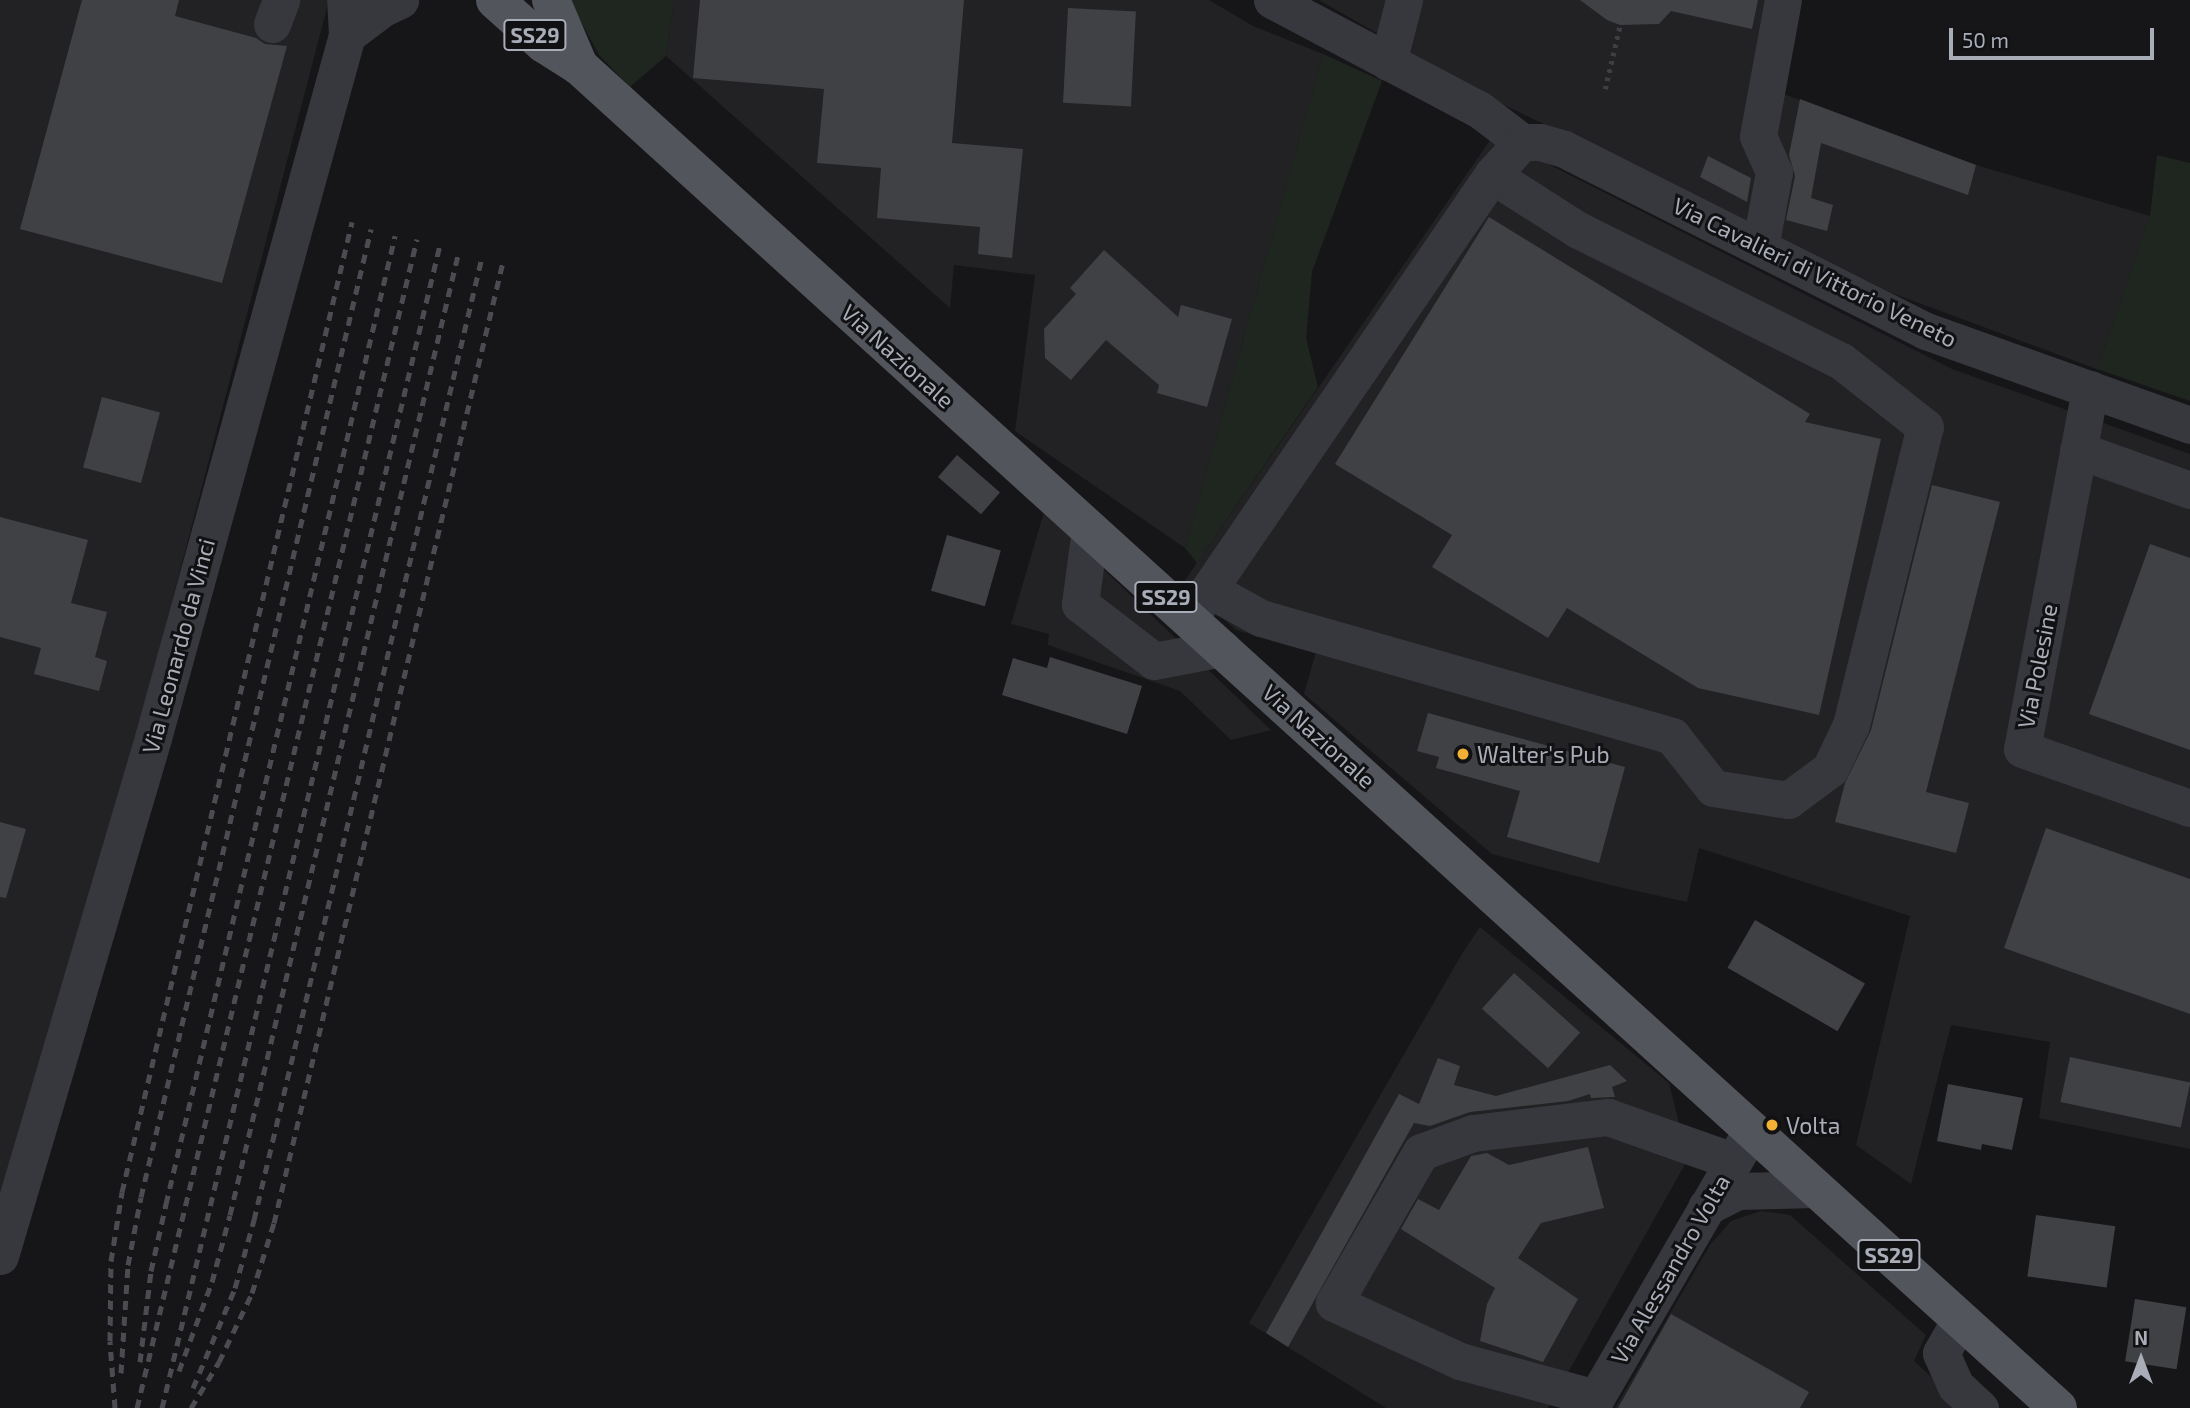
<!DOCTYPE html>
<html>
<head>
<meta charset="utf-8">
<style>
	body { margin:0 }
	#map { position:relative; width:2190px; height:1408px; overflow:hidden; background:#161618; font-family:"Exo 2",sans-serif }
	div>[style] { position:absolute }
	.built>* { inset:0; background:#222225 }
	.green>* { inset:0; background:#1e261f }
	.building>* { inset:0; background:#404145; transform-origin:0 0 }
	.path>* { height:4.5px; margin-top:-2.25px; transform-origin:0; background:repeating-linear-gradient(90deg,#3d3f44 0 3.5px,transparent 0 8.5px) }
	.minor>* { height:37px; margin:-18.5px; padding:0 18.5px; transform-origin:18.5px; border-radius:18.5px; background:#37383d }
	.major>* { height:38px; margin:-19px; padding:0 19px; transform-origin:19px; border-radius:19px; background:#53555c }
	.rail>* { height:5px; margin-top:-2.5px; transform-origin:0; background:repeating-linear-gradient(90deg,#4a4c52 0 9px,transparent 0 16px) }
	.dots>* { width:19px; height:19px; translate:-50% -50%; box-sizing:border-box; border:4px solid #111113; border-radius:50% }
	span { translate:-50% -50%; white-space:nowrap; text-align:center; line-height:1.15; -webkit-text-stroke:6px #111113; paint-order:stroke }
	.shield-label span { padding:2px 5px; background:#111113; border:2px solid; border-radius:5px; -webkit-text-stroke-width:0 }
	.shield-label { font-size:21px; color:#a8adb8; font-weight:700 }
	.street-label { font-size:23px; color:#a8adb8 }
	.poi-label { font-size:23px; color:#a8adb8 }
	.left { translate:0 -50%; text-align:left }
	.north { position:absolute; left:2106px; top:1324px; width:70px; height:70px; -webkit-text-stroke:5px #111113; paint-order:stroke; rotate:0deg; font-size:19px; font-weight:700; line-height:28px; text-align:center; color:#a8adb8 }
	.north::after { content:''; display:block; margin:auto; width:24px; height:32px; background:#a8adb8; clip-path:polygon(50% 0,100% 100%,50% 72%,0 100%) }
	.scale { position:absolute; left:1949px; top:28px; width:205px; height:32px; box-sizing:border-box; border:4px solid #a8adb8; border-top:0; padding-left:9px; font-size:21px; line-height:24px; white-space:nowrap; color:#a8adb8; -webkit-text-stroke:5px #111113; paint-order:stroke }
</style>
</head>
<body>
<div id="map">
	<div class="built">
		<div style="clip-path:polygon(0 0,329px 0,0 1260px)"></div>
		<div style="clip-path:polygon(674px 0,1209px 0,1253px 26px,1323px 54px,1185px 548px,1015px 431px,1035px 275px,954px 265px,950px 308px,666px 56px)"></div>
		<div style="clip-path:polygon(1319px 0,1796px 0,1778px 92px,1976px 165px,2150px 216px,2097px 369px,1892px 293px,1492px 99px)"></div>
		<div style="clip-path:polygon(1493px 136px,1952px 369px,2190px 454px,2190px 1149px,2039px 1118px,2050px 1042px,1951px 1025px,1911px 1184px,1856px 1145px,1910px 916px,1699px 848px,1687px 902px,1614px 886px,1492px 854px,1304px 694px,1316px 652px,1236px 630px,1183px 583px)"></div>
		<div style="clip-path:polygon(1044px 512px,1271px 730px,1231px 740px,1180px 691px,1048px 645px,1049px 634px,1011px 624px)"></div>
		<div style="clip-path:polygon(1480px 927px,1669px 1083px,1688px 1159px,1548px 1408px,1386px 1408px,1249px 1323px,1463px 952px)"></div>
		<div style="clip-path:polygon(1761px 1211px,1790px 1215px,1926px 1335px,1914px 1361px,1965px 1408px,1615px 1408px,1710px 1245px,1731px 1221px)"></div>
	</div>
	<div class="green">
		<div style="clip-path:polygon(569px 0,674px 0,666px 56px,630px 87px,599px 55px)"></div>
		<div style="clip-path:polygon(1323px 54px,1382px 81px,1312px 272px,1306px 338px,1318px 387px,1197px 563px,1185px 548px)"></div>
		<div style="clip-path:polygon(2157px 155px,2190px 163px,2190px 401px,2097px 369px,2150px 216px)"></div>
	</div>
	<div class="building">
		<div style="clip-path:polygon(82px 0,179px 0,175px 16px,256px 38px,265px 44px,287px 46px,222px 283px,20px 229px)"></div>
		<div style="clip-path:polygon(700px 0,964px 0,952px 143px,1023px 149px,1012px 258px,978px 254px,980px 227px,877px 218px,881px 168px,817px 163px,824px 89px,693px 78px)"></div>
		<div style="clip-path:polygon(1580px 0,1758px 0,1752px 29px,1671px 11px,1659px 24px,1620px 25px,1607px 20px)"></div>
		<div style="left:1068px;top:8px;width:68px;height:95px;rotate:3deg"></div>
		<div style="clip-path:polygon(1800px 99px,1976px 165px,1968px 195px,1821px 143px,1811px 198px,1833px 205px,1827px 231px,1786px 220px,1795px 176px,1789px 155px)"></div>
		<div style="clip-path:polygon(1708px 156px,1751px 178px,1747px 202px,1700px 177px)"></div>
		<div style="clip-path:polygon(1489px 217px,1810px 414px,1805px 422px,1881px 439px,1819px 715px,1698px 688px,1567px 608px,1548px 638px,1432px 567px,1452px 535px,1335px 464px)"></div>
		<div style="clip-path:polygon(1104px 250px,1178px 317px,1181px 305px,1232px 319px,1207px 407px,1157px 393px,1159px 385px,1106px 340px,1071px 380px,1045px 358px,1044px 329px,1076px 294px,1070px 288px)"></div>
		<div style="left:102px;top:397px;width:60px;height:73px;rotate:15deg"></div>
		<div style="left:957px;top:455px;width:57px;height:29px;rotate:41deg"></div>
		<div style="clip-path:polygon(1932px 485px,2000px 502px,1926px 792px,1969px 803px,1956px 853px,1835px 822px,1845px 783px,1871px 730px)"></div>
		<div style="clip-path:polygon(0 517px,88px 540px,71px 603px,107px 612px,95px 657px,107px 661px,99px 691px,34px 674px,41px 648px,0 637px)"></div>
		<div style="left:947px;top:535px;width:56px;height:58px;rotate:16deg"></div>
		<div style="clip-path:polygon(2150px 544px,2190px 558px,2190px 750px,2089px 714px)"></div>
		<div style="clip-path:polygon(1050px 657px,1142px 686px,1127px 734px,1002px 695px,1013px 658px,1047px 668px)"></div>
		<div style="clip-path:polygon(1428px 713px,1625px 767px,1599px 863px,1507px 837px,1520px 791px,1436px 768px,1439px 757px,1417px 751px)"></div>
		<div style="clip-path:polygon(0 822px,26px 829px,6px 898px,0 897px)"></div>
		<div style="clip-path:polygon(2046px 828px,2190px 879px,2190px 1014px,2004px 948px)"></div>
		<div style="left:1755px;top:920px;width:127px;height:55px;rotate:30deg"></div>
		<div style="left:1514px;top:973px;width:89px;height:48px;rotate:42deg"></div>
		<div style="left:2070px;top:1057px;width:123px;height:46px;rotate:12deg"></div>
		<div style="clip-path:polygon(1438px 1058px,1460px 1066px,1454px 1085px,1496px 1096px,1610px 1065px,1627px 1081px,1612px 1087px,1615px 1097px,1591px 1098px,1590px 1094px,1568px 1101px,1470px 1112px,1430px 1126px,1414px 1123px,1288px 1347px,1266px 1333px,1399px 1094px,1419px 1104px)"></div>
		<div style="clip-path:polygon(1948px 1084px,2023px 1098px,2012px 1150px,1982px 1144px,1981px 1150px,1937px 1141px)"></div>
		<div style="clip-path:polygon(1588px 1147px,1604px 1208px,1541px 1223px,1518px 1258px,1578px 1299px,1543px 1362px,1480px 1341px,1487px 1304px,1495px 1288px,1401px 1229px,1418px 1199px,1439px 1210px,1471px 1156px,1487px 1153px,1509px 1165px)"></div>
		<div style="left:2036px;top:1215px;width:80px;height:62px;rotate:8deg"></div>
		<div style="left:2135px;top:1299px;width:52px;height:63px;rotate:9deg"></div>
		<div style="clip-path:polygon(1671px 1314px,1809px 1392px,1800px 1408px,1618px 1408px)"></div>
	</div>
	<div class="path">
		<div style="left:1605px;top:89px;width:66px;rotate:-76.8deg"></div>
	</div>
	<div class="minor">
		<div style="left:1272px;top:0;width:235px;rotate:27.9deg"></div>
		<div style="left:1480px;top:110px;width:53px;rotate:37.3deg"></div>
		<div style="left:272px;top:24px;width:26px;rotate:-69deg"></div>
		<div style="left:347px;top:35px;width:45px;rotate:-36.9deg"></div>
		<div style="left:383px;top:8px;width:19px;rotate:-25deg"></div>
		<div style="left:1388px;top:62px;width:64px;rotate:-75.5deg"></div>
		<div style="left:1760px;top:247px;width:76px;rotate:-79.4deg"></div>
		<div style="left:1774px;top:172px;width:39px;rotate:-114deg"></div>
		<div style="left:1758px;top:136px;width:138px;rotate:-79.6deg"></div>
		<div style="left:2090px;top:389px;width:366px;rotate:100.7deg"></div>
		<div style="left:2022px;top:749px;width:178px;rotate:19.4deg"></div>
		<div style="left:2078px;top:450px;width:119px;rotate:19.7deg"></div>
		<div style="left:1090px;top:529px;width:76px;rotate:97.6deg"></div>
		<div style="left:1080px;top:604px;width:93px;rotate:37.6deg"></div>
		<div style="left:1154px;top:661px;width:69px;rotate:-10.8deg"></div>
		<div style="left:1210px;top:590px;width:58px;rotate:28.8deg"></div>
		<div style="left:1261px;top:618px;width:428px;rotate:16deg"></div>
		<div style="left:1672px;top:736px;width:66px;rotate:51.7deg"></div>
		<div style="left:1713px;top:788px;width:76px;rotate:9.1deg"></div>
		<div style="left:1788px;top:800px;width:52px;rotate:-36.4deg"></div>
		<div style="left:1830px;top:769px;width:49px;rotate:-64.5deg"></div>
		<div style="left:1851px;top:725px;width:307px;rotate:-76.1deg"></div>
		<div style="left:1925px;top:427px;width:107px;rotate:-141.8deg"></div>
		<div style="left:1841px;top:361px;width:294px;rotate:-153.5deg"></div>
		<div style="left:1578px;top:230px;width:102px;rotate:-147.4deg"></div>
		<div style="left:1196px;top:608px;width:525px;rotate:-55.64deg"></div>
		<div style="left:1492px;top:175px;width:45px;rotate:-47.7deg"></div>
		<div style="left:1522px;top:142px;width:18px"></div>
		<div style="left:1540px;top:142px;width:25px;rotate:16deg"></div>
		<div style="left:1564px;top:149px;width:405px;rotate:26.7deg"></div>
		<div style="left:1926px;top:331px;width:280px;rotate:19.6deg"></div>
		<div style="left:1706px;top:1207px;width:36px;rotate:-27deg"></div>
		<div style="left:1738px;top:1191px;width:79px;rotate:-1.5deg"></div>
		<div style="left:0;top:1256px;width:540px;rotate:-73.54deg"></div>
		<div style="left:153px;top:738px;width:729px;rotate:-74.57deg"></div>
		<div style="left:347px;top:35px;width:35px;rotate:-93deg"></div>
		<div style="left:1960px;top:1320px;width:38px;rotate:120deg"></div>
		<div style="left:1941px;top:1353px;width:36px;rotate:66deg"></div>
		<div style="left:1956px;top:1386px;width:33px;rotate:43deg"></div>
		<div style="left:1596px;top:1398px;width:141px;rotate:-164.8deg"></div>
		<div style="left:1460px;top:1361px;width:139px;rotate:-155.3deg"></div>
		<div style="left:1334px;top:1303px;width:174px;rotate:-60.1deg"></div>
		<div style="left:1421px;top:1152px;width:55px;rotate:-20.1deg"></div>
		<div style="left:1473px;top:1133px;width:136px;rotate:-6.8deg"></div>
		<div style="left:1608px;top:1117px;width:133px;rotate:19.4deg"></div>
		<div style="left:1590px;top:1408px;width:310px;rotate:-59.8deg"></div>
	</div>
	<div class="major">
		<div style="left:495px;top:0;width:66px;rotate:41.9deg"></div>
		<div style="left:544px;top:44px;width:41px;rotate:32.2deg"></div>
		<div style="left:579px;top:66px;width:1997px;rotate:42.22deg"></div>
		<div style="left:551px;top:0;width:72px;rotate:67deg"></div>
	</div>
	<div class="rail">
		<div style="left:140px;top:1362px;width:92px;rotate:-83.1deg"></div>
		<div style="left:151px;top:1271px;width:69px;rotate:-77.4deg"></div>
		<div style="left:166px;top:1204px;width:995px;rotate:-76.69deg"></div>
		<div style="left:179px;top:1371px;width:95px;rotate:-69.7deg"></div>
		<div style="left:212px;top:1282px;width:69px;rotate:-75deg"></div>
		<div style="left:230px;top:1215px;width:991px;rotate:-76.64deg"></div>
		<div style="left:121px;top:1373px;width:108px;rotate:-86.3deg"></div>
		<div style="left:128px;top:1265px;width:69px;rotate:-79.2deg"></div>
		<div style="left:141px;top:1197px;width:995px;rotate:-76.63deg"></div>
		<div style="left:193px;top:1388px;width:108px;rotate:-67.2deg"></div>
		<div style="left:235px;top:1288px;width:71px;rotate:-74.4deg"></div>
		<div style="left:254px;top:1220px;width:990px;rotate:-76.68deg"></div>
		<div style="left:115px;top:1408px;width:67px;rotate:-94.3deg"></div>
		<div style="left:110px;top:1341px;width:80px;rotate:-89.3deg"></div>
		<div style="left:111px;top:1261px;width:70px;rotate:-80.9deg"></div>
		<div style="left:122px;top:1192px;width:997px;rotate:-76.66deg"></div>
		<div style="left:137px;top:1408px;width:1202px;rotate:-76.53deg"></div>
		<div style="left:162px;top:1408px;width:1196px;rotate:-76.56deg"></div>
		<div style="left:191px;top:1408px;width:54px;rotate:-58.7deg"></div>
		<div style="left:219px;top:1362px;width:76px;rotate:-64.4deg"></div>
		<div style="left:252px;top:1293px;width:73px;rotate:-72.6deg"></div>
		<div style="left:274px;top:1223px;width:988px;rotate:-76.6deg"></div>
	</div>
	<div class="dots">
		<div style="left:1463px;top:754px;background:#f2b134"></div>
		<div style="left:1772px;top:1125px;background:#f2b134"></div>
	</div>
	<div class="shield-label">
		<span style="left:535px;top:35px">SS29</span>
		<span style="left:1166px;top:597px">SS29</span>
		<span style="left:1889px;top:1255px">SS29</span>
	</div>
	<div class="street-label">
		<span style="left:1815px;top:272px;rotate:26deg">Via Cavalieri di Vittorio Veneto</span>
		<span style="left:898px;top:356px;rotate:42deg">Via Nazionale</span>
		<span style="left:178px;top:646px;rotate:-75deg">Via Leonardo da Vinci</span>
		<span style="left:2037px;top:666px;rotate:-79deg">Via Polesine</span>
		<span style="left:1319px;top:736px;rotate:42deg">Via Nazionale</span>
		<span style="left:1670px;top:1269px;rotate:-60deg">Via Alessandro Volta</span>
	</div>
	<div class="poi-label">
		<span class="left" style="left:1477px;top:754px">Walter's Pub</span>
		<span class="left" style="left:1786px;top:1125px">Volta</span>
	</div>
	<div class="north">N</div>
	<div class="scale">50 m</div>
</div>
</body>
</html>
